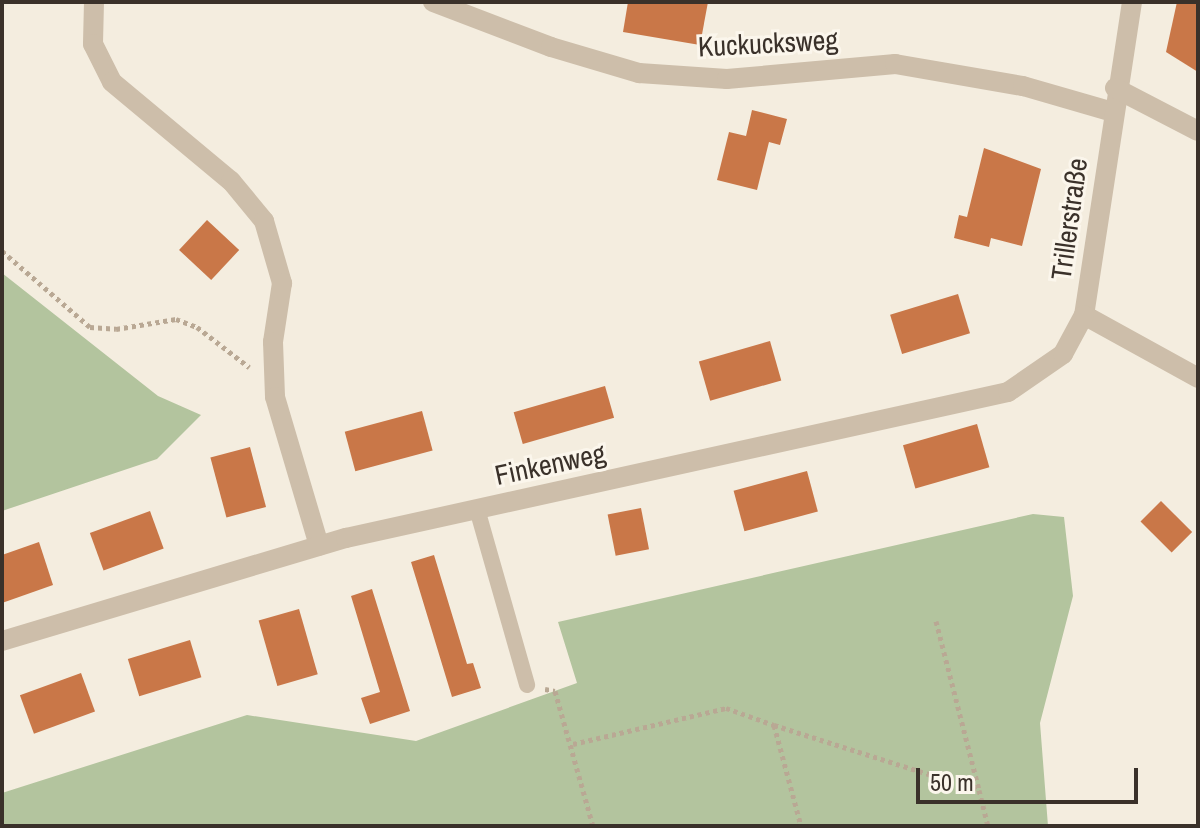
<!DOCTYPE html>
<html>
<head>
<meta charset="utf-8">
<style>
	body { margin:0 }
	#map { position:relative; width:1200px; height:828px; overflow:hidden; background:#f4eddf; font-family:"Archivo Narrow",sans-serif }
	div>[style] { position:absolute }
	.green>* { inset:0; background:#b3c49e }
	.building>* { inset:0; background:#c97748; transform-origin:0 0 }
	.path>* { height:5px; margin-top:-2.5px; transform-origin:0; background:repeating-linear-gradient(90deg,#b9a894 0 4px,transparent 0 8px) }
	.lane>* { height:16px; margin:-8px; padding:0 8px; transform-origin:8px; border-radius:8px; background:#cdbeaa }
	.street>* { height:20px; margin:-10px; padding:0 10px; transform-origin:10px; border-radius:10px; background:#cdbeaa }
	span { translate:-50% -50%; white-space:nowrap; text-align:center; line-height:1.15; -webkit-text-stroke:6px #fbf6ec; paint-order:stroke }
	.street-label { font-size:28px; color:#3a312a }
	.frame { position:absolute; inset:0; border:4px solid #3a312a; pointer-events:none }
	.scale { position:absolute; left:916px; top:768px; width:222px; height:36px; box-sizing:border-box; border:4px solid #3a312a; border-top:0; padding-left:10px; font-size:24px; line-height:28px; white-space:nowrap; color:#3a312a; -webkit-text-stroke:6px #fbf6ec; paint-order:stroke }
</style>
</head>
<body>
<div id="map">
	<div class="green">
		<div style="clip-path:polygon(2px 273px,158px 396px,201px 415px,157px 459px,2px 511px)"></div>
		<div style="clip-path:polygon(1033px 514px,1064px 517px,1073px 596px,1040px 723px,1048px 826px,2px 826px,2px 793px,247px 715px,416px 741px,577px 683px,558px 622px)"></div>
	</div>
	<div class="building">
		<div style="clip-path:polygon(628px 2px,708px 2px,700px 45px,623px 32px)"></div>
		<div style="clip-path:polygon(1177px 2px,1198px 2px,1198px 72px,1166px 52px)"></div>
		<div style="clip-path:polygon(752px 110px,787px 119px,780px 145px,769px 142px,757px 190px,717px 180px,729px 132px,746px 136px)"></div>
		<div style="clip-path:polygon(984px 148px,1041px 169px,1022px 246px,991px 238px,989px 247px,954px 238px,959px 215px,967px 217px)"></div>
		<div style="left:207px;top:220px;width:44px;height:41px;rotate:43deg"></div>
		<div style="left:958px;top:294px;width:41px;height:71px;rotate:73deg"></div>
		<div style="left:770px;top:341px;width:41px;height:74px;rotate:74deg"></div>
		<div style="left:605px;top:386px;width:33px;height:95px;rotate:74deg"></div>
		<div style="left:422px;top:411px;width:41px;height:80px;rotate:75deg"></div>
		<div style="left:977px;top:424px;width:45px;height:77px;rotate:74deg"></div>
		<div style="left:250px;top:447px;width:62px;height:41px;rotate:75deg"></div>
		<div style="left:807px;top:471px;width:42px;height:76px;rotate:75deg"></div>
		<div style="left:1161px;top:501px;width:44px;height:29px;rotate:45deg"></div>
		<div style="left:641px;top:508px;width:42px;height:34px;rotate:79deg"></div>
		<div style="left:150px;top:511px;width:40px;height:64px;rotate:70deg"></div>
		<div style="clip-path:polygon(39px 542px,53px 585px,2px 603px,2px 555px)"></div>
		<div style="clip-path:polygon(434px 555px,467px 664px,473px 663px,481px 688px,452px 697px,411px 562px)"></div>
		<div style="clip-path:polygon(372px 589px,410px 711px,370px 724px,361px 698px,380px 692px,351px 596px)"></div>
		<div style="left:299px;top:609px;width:68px;height:42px;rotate:74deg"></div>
		<div style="left:190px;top:640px;width:39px;height:65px;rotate:73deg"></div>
		<div style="left:81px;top:673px;width:41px;height:65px;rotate:70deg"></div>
	</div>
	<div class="path">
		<div style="left:2px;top:251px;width:116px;rotate:40.8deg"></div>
		<div style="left:90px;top:327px;width:26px;rotate:4deg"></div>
		<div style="left:116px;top:329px;width:61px;rotate:-9.5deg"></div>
		<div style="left:176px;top:319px;width:22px;rotate:21deg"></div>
		<div style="left:197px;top:327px;width:66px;rotate:37.6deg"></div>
		<div style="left:936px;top:621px;width:174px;rotate:75.7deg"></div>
		<div style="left:545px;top:689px;width:10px;rotate:11deg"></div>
		<div style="left:555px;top:691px;width:140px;rotate:74.3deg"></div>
		<div style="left:774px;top:725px;width:215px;rotate:17.6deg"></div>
		<div style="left:979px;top:790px;width:37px;rotate:76deg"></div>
		<div style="left:573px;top:744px;width:157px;rotate:-13.2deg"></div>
		<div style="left:726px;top:708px;width:51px;rotate:19.5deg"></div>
		<div style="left:774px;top:725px;width:105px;rotate:75deg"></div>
	</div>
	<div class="lane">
		<div style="left:477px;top:509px;width:183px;rotate:74.1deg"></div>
	</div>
	<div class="street">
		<div style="left:94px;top:2px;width:42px;rotate:91.4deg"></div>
		<div style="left:93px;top:44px;width:42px;rotate:63.4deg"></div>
		<div style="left:112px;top:82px;width:155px;rotate:39.8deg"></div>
		<div style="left:231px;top:181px;width:52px;rotate:50.5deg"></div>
		<div style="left:264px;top:221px;width:65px;rotate:73.8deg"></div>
		<div style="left:282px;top:283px;width:60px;rotate:98.7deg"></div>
		<div style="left:273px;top:342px;width:55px;rotate:87.9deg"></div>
		<div style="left:275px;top:397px;width:155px;rotate:73.5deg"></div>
		<div style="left:433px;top:2px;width:126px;rotate:20.9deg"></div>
		<div style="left:551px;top:47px;width:92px;rotate:16.5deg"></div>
		<div style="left:639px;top:73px;width:88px;rotate:3.9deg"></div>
		<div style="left:727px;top:79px;width:169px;rotate:-5.1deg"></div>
		<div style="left:895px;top:64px;width:130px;rotate:9.8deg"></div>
		<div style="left:1023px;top:86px;width:94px;rotate:16.1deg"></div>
		<div style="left:1132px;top:2px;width:317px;rotate:98.7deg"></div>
		<div style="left:1084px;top:315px;width:130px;rotate:28.9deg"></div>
		<div style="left:1115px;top:88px;width:93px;rotate:27.4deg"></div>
		<div style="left:2px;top:641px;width:359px;rotate:-16.7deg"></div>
		<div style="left:346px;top:538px;width:678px;rotate:-12.44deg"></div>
		<div style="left:1008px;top:392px;width:67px;rotate:-34.6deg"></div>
		<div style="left:1063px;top:354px;width:44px;rotate:-61.7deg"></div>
	</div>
	<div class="street-label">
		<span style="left:768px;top:43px;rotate:-3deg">Kuckucksweg</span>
		<span style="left:1069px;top:219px;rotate:-82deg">Trillerstraße</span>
		<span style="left:550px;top:464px;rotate:-12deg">Finkenweg</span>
	</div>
	<div class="frame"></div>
	<div class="scale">50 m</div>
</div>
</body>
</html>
